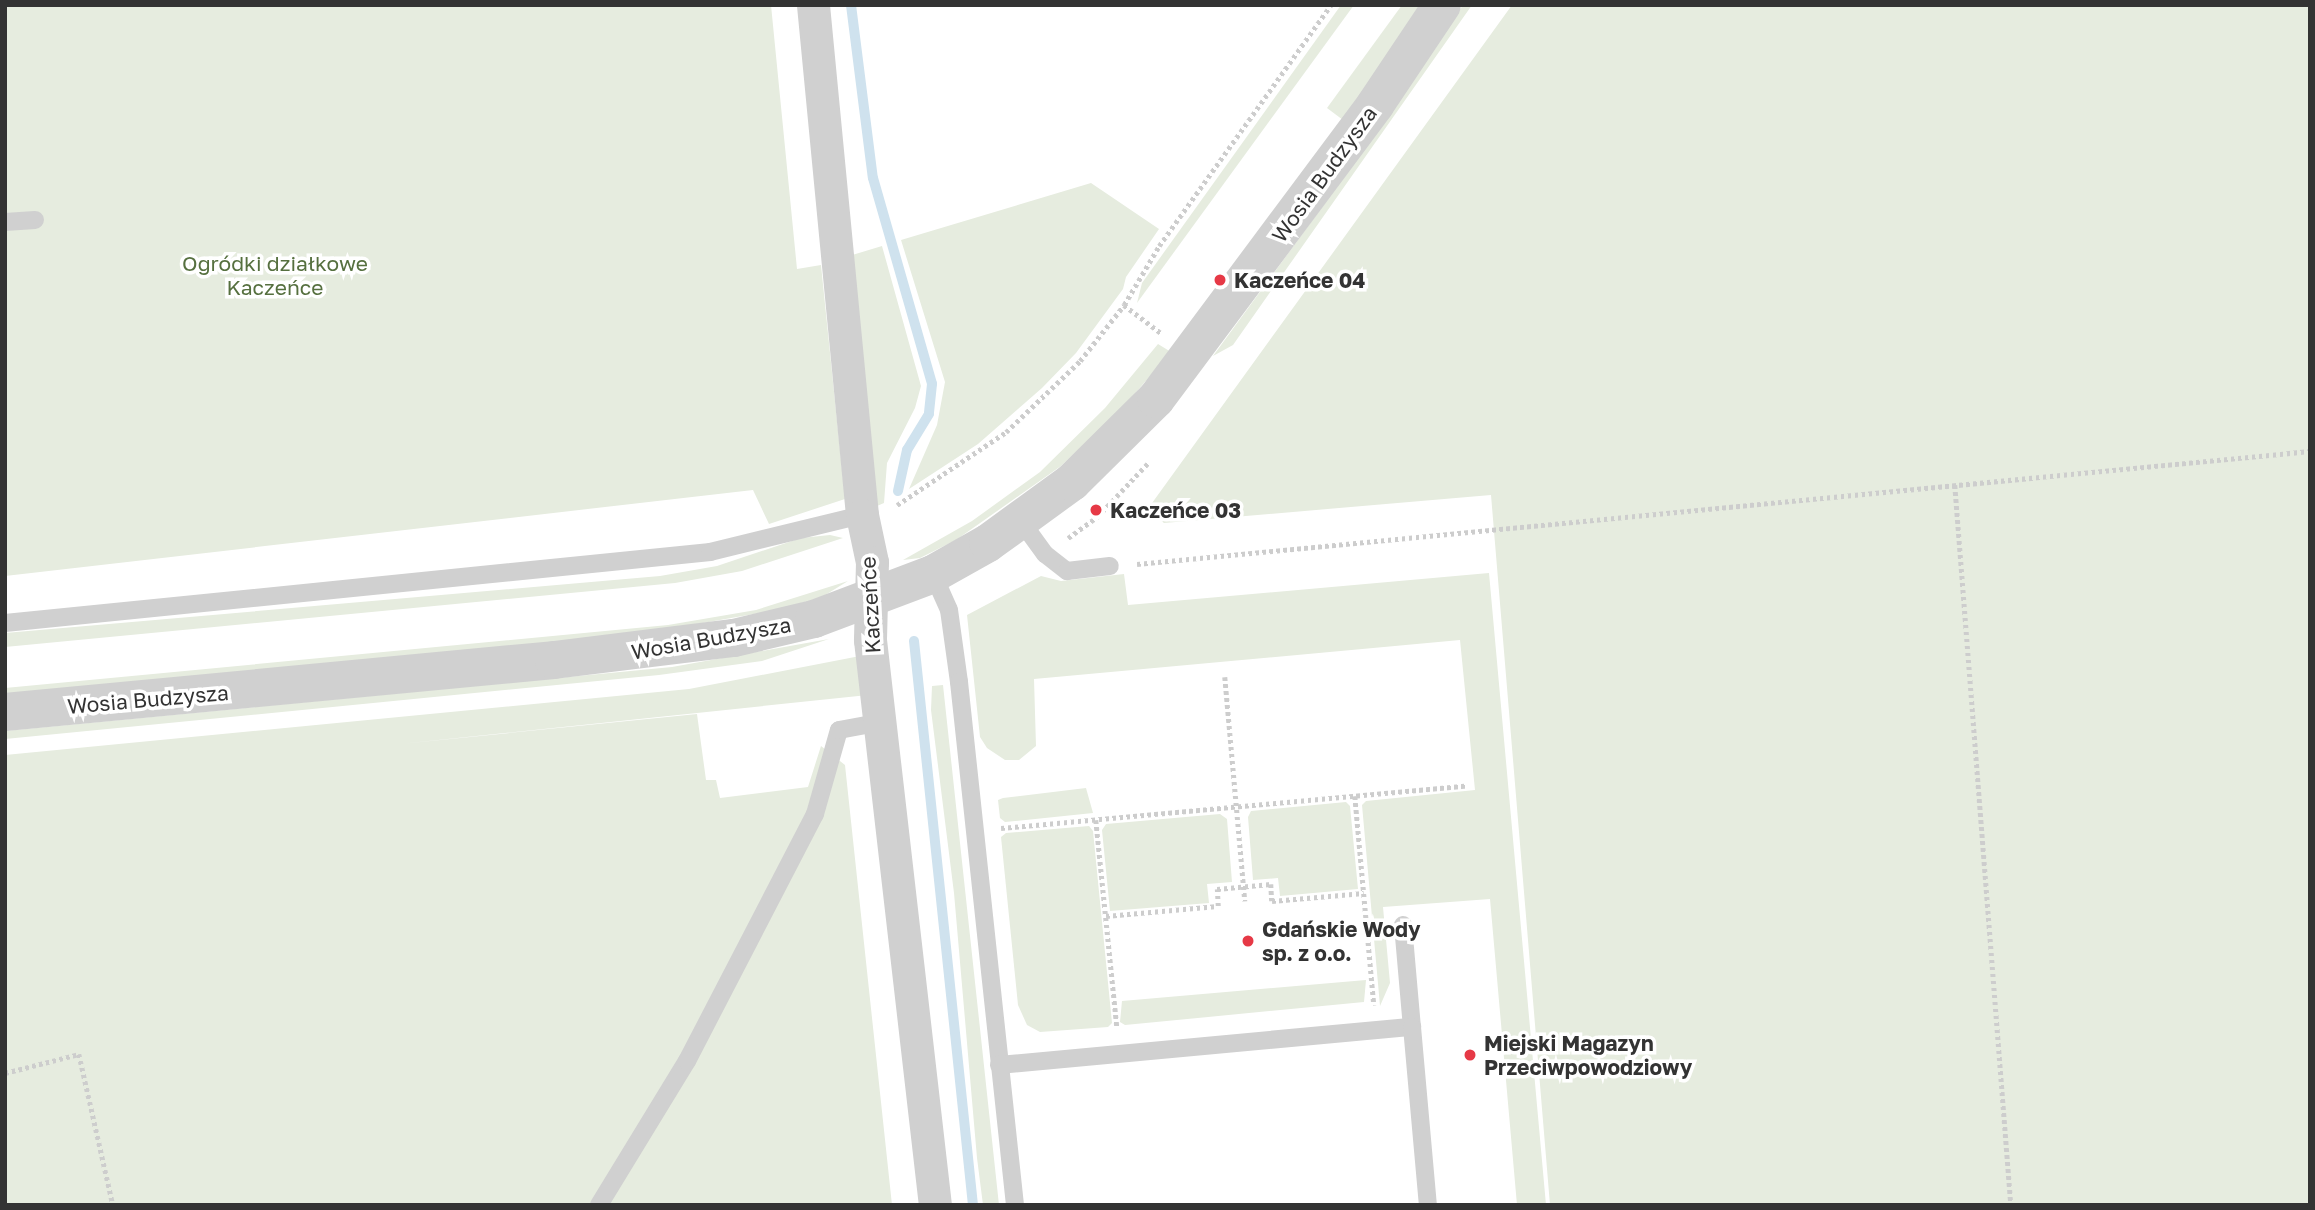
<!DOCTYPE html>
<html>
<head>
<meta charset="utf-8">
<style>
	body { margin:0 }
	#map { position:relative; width:2315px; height:1210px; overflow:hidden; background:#fff; font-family:"Golos Text",sans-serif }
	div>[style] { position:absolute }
	.green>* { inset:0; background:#e6ecdf }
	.stream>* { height:10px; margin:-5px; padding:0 5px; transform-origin:5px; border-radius:5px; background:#cfe2ee }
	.path>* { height:4.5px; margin-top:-2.25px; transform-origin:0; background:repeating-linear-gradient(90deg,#cdcdcd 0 3.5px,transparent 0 7px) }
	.service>* { height:18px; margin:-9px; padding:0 9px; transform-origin:9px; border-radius:9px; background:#d0d0d0 }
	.minor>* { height:33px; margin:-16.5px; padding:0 16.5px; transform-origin:16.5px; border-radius:16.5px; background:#d0d0d0 }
	.tertiary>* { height:38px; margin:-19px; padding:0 19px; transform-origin:19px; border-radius:19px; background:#d0d0d0 }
	.dots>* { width:19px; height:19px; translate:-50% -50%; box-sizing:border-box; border:4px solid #fff; border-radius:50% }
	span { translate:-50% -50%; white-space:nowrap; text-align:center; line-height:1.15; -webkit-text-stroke:7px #fff; paint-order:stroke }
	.street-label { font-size:21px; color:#333 }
	.park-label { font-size:21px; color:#56703f }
	.poi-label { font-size:21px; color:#333; font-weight:700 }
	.left { translate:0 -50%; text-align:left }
	.frame { position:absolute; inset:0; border:7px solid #333; pointer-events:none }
</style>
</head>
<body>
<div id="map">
	<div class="green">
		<div style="clip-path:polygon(5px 5px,771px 5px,797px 269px,821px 265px,845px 499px,769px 524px,753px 490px,5px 576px)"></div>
		<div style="clip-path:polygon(1341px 5px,1354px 5px,1137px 303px,1142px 283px)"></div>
		<div style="clip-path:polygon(1402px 5px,1421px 5px,1343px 120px,1327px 108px)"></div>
		<div style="clip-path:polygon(1463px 5px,1472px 5px,1233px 345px,1213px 356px,1361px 154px)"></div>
		<div style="clip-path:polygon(1512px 5px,2310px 5px,2310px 1205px,1550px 1205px,1491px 495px,1164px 523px,1147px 510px)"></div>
		<div style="clip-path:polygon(1091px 183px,1159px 229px,1126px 277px,1123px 289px,1076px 353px,1042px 388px,978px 444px,909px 489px,937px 425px,945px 382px,901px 240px)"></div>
		<div style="clip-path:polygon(882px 246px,921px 386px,915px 408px,887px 463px,884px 503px,877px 506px,849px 256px)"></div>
		<div style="clip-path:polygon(1158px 344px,1171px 352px,1124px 406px,1061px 466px,956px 540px,920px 558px,903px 560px,972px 521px,1040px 472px,1105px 408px)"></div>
		<div style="clip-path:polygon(830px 535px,843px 538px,742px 571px,675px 583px,5px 647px,5px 633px,660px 576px,717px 566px,801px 538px)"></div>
		<div style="clip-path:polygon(1489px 573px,1546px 1205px,1517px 1205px,1490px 899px,1383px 907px,1390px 983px,1380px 1006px,1362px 805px,1366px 801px,1475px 790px,1460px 640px,1034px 679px,1036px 746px,1019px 760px,1005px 760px,987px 748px,980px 737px,967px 615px,1041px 576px,1061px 581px,1124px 574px,1128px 605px)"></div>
		<div style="clip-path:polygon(848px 581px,822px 597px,777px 610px,640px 634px,5px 695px,5px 688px,668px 625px,756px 610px)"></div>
		<div style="clip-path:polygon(829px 639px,762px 661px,659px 675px,5px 739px,5px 731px,672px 667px)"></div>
		<div style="clip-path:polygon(860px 656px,868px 695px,400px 744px,697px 714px,706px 780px,716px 780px,720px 798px,808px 787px,821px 746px,845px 765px,892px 1205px,5px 1205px,5px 755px,689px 689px)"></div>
		<div style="clip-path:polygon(943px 685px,999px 1205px,983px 1205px,977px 1158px,954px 893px,931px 710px,932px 686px)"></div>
		<div style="clip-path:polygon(1086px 788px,1093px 813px,1005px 822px,1000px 818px,998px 800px,1003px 798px)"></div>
		<div style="clip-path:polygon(1346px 802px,1350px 806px,1358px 889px,1280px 896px,1278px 878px,1253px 880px,1248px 817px,1251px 811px)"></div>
		<div style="clip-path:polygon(1220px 814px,1227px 819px,1232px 882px,1207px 884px,1209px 903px,1110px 911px,1102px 830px,1106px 824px)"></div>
		<div style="clip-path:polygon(1089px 826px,1093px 831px,1112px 1023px,1108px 1027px,1040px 1032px,1027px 1025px,1018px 1005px,1001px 837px,1006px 833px)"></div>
		<div style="clip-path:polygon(1366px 980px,1364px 1002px,1125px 1025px,1120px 1022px,1122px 1001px)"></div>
	</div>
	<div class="stream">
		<div style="left:851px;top:5px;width:174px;rotate:82.8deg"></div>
		<div style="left:873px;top:178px;width:214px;rotate:74deg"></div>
		<div style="left:932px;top:384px;width:30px;rotate:96deg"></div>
		<div style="left:929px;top:414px;width:42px;rotate:121.4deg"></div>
		<div style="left:907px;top:450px;width:42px;rotate:102.4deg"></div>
		<div style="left:914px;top:641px;width:567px;rotate:84.03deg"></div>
	</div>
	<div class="path">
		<div style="left:1124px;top:305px;width:69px;rotate:-59.3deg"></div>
		<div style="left:1159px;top:246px;width:296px;rotate:-54.5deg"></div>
		<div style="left:1955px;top:485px;width:722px;rotate:85.55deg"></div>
		<div style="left:897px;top:505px;width:131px;rotate:-33.8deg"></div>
		<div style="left:1006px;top:432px;width:103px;rotate:-43.8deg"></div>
		<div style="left:1080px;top:361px;width:71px;rotate:-51.8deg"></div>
		<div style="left:1124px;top:305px;width:46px;rotate:37.1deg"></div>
		<div style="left:1068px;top:538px;width:36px;rotate:-36deg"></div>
		<div style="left:1097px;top:517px;width:74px;rotate:-46.6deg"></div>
		<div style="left:1137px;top:564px;width:1178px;rotate:-5.5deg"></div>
		<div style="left:1225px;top:677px;width:225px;rotate:84.9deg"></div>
		<div style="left:1355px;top:796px;width:210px;rotate:84.8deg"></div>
		<div style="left:1096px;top:820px;width:208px;rotate:84.2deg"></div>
		<div style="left:1001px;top:828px;width:468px;rotate:-5.2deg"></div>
		<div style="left:1106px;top:916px;width:112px;rotate:-5.1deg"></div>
		<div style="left:1218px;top:906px;width:17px;rotate:-93deg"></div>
		<div style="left:1217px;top:889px;width:54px;rotate:-5.3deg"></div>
		<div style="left:1271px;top:884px;width:17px;rotate:87deg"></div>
		<div style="left:1272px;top:901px;width:92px;rotate:-5deg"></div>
		<div style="left:5px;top:1073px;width:76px;rotate:-14.4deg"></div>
		<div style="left:79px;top:1054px;width:155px;rotate:77.3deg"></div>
	</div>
	<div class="service">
		<div style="left:5px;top:222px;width:30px;rotate:-4deg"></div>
		<div style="left:1021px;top:521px;width:41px;rotate:54deg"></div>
		<div style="left:1045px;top:554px;width:28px;rotate:38deg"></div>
		<div style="left:1067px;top:571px;width:43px;rotate:-6.6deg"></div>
		<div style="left:933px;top:574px;width:39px;rotate:66deg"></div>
		<div style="left:949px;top:610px;width:73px;rotate:82.1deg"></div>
		<div style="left:959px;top:682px;width:526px;rotate:83.89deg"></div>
		<div style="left:5px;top:623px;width:709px;rotate:-5.75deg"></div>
		<div style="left:710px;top:552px;width:156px;rotate:-13.7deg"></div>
		<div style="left:1403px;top:925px;width:102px;rotate:85deg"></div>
		<div style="left:999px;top:1065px;width:415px;rotate:-5.3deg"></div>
		<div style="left:1412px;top:1027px;width:179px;rotate:84.9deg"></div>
		<div style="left:599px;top:1205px;width:169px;rotate:-58.6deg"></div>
		<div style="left:687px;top:1061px;width:278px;rotate:-62.6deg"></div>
		<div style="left:815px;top:814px;width:87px;rotate:-74.1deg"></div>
		<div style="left:839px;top:730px;width:44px;rotate:-10.5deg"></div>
	</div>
	<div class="minor">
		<div style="left:813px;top:5px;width:512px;rotate:84.51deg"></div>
		<div style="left:862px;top:515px;width:48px;rotate:78deg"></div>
		<div style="left:872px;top:562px;width:78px;rotate:91.5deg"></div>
		<div style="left:870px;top:640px;width:569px;rotate:83.44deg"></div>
	</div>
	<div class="tertiary">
		<div style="left:5px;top:712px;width:551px;rotate:-5.41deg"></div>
		<div style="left:554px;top:660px;width:181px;rotate:-7deg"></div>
		<div style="left:734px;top:638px;width:82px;rotate:-13.4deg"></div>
		<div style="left:814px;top:619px;width:127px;rotate:-20.7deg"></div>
		<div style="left:933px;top:574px;width:63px;rotate:-29.4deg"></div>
		<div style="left:988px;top:543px;width:104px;rotate:-36deg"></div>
		<div style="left:1072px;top:482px;width:118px;rotate:-44.7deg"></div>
		<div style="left:1156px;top:399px;width:367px;rotate:-53.3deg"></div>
		<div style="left:1375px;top:105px;width:120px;rotate:-56.2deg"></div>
	</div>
	<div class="dots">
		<div style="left:1220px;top:280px;background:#e63946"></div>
		<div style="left:1096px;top:510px;background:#e63946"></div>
		<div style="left:1248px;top:941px;background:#e63946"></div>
		<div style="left:1470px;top:1055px;background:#e63946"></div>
	</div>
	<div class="street-label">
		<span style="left:1324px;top:174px;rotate:-54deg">Wosia Budzysza</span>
		<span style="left:870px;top:605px;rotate:-93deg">Kaczeńce</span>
		<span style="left:711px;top:638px;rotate:-10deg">Wosia Budzysza</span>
		<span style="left:148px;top:699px;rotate:-5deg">Wosia Budzysza</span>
	</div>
	<div class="park-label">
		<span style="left:275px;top:275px">Ogródki działkowe<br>Kaczeńce</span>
	</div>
	<div class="poi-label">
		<span class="left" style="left:1234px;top:280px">Kaczeńce 04</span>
		<span class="left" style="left:1110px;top:510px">Kaczeńce 03</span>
		<span class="left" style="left:1262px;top:941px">Gdańskie Wody<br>sp. z o.o.</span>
		<span class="left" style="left:1484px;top:1055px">Miejski Magazyn<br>Przeciwpowodziowy</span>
	</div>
	<div class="frame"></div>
</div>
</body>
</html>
